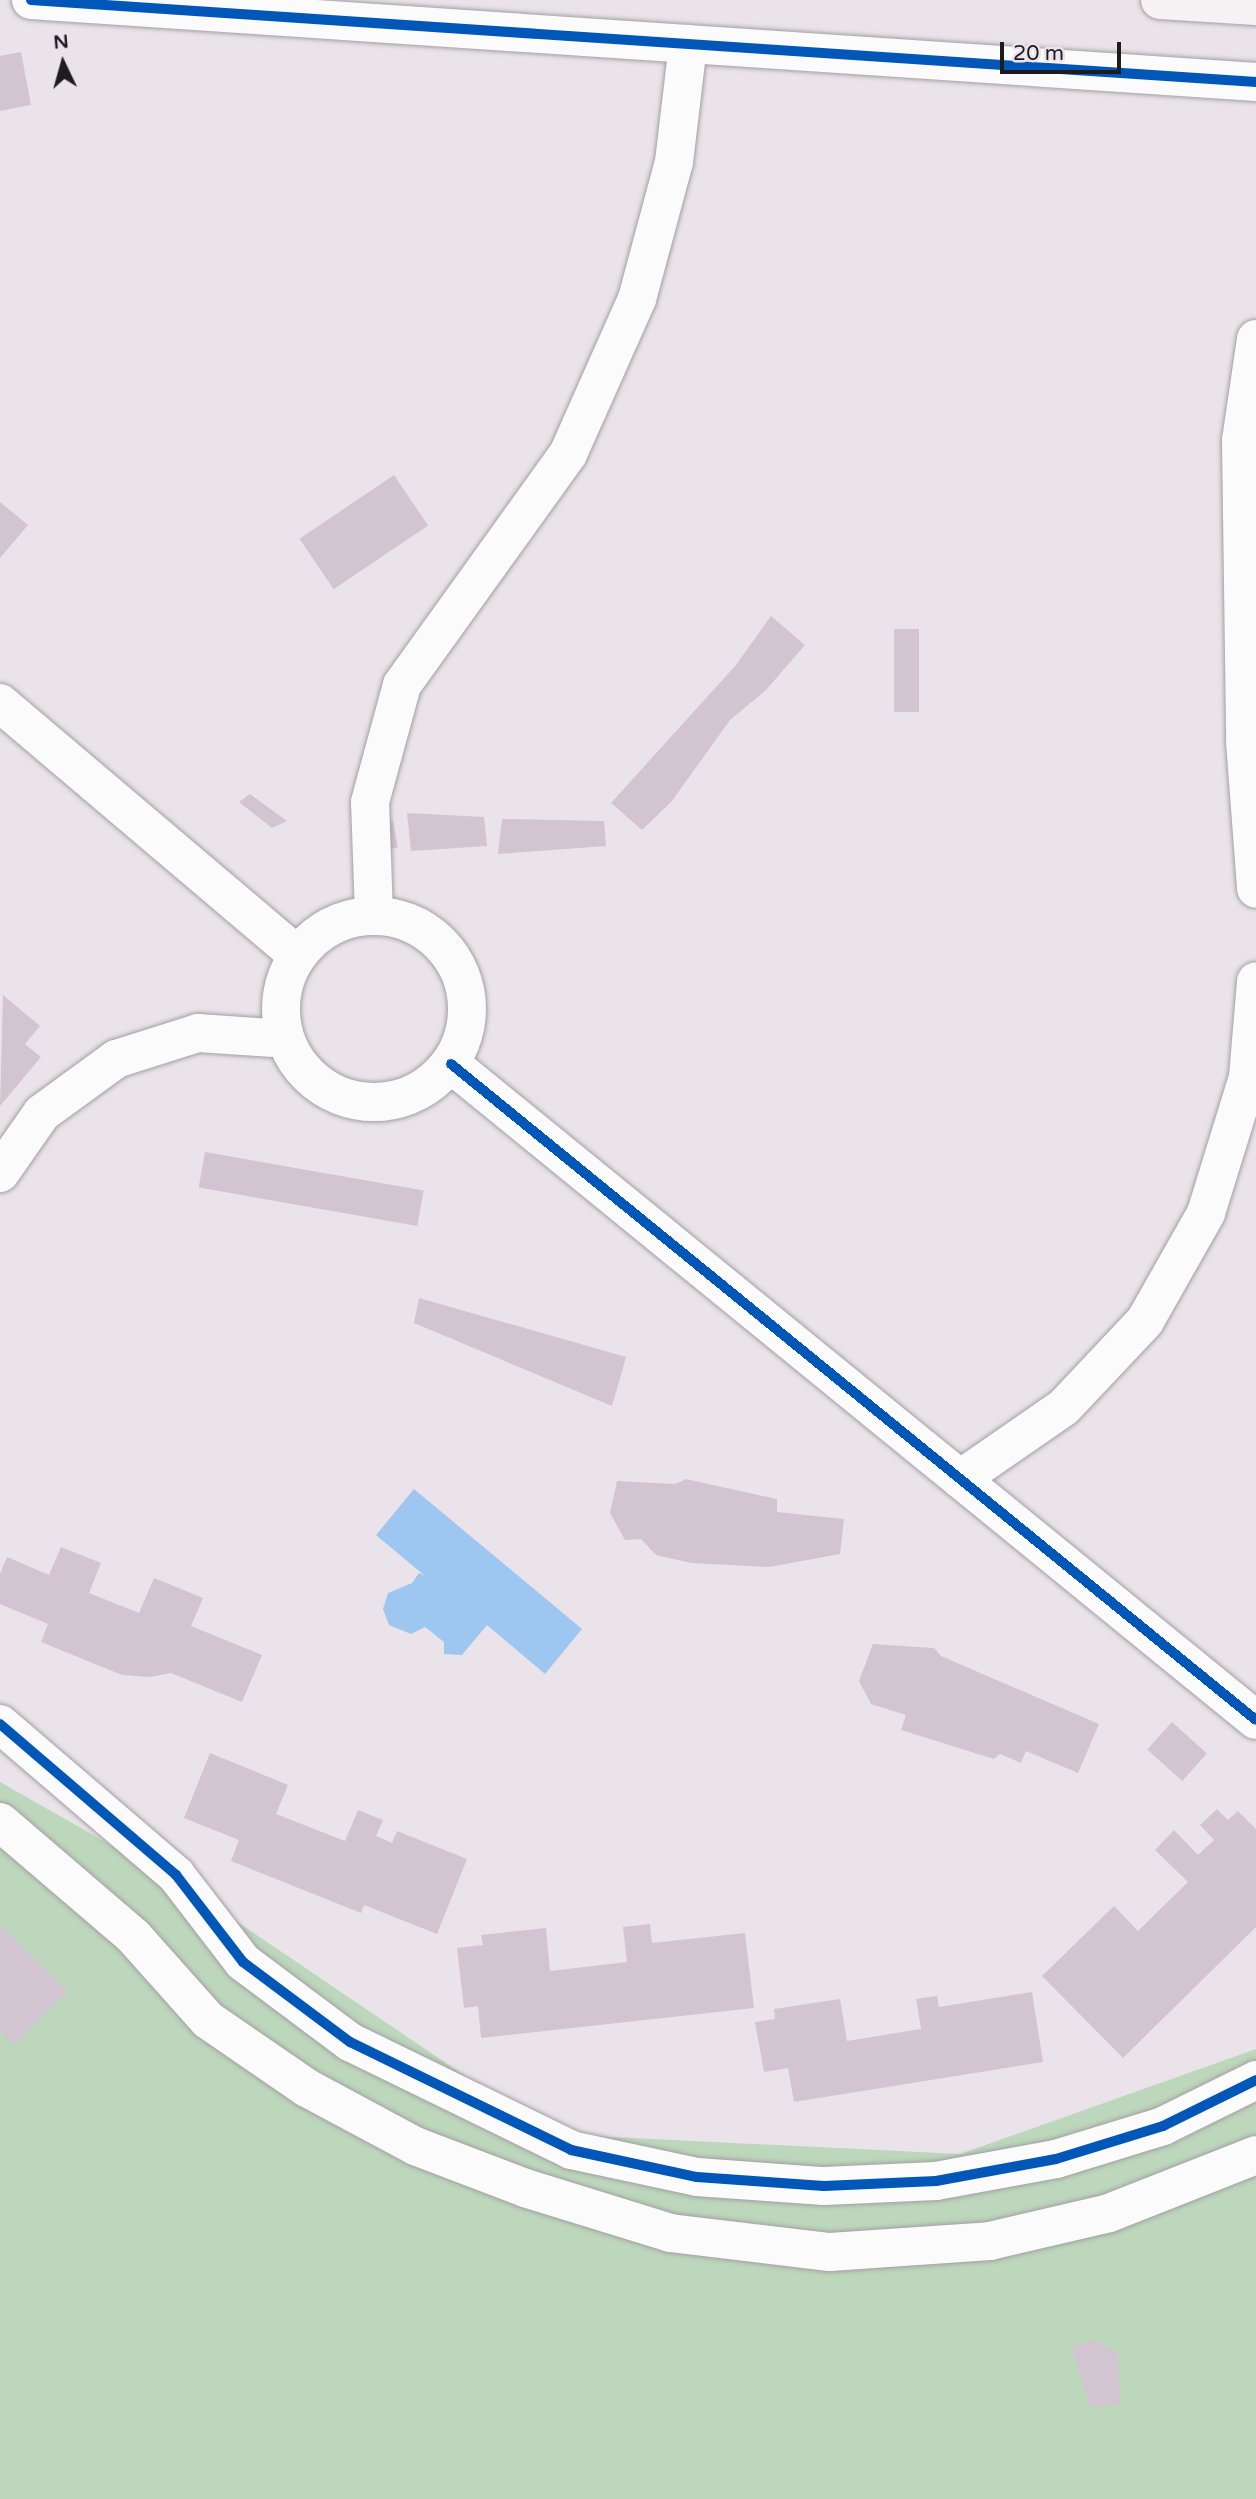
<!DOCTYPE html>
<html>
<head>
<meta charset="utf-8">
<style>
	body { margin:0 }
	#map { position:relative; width:1256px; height:2499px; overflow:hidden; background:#eae4ea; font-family:"Varela Round",sans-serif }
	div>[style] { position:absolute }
	.green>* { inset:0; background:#bcd7bb }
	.water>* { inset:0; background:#9dc7f0 }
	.building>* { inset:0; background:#d2c4d1; transform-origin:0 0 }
	.roads { filter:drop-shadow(0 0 2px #a39fa3) drop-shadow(0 0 2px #a39fa3) }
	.street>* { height:38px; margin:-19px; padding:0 19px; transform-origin:19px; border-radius:19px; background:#fcfbfc }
	.street>.ring { margin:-19px; padding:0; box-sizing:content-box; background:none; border:38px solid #fcfbfc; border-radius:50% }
	.secondary>* { height:38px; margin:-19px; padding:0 19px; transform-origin:19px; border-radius:19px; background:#f7f3f4 }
	.cycleway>* { height:10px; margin:-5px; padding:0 5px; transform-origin:5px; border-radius:5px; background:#0057b8 }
	span { translate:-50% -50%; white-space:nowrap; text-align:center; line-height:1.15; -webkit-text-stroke:5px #ece2ec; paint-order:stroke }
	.north { position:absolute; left:28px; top:28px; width:70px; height:70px; -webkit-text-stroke:5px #ece2ec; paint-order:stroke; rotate:355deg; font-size:19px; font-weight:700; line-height:28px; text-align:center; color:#1f1c1f }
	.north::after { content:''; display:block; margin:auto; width:24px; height:32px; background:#1f1c1f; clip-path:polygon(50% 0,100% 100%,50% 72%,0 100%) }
	.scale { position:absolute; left:1000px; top:42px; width:121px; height:32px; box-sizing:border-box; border:4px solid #1f1c1f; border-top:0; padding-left:9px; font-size:21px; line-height:24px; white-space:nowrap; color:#1f1c1f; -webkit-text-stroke:5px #ece2ec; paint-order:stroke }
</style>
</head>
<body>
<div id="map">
	<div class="green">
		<div style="clip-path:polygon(0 1782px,190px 1890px,551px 2134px,960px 2154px,1256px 2049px,1256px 2499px,0 2499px)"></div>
	</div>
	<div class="water">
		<div style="clip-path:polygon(414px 1489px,582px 1629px,545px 1674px,487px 1625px,462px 1655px,444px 1654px,444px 1642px,425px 1627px,411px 1634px,389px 1625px,383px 1609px,388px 1593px,412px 1583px,419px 1573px,425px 1576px,376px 1535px)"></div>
	</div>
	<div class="building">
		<div style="clip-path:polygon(21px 52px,31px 105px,0 111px,0 56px)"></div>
		<div style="left:394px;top:475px;width:61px;height:114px;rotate:56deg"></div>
		<div style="clip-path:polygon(0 502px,28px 525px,0 558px)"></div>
		<div style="clip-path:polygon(771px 616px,805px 645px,766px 690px,730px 720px,672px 801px,642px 830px,611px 803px,736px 665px)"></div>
		<div style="left:919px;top:629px;width:83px;height:25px;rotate:90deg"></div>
		<div style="clip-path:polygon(250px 794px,287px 821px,272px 828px,239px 802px)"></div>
		<div style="clip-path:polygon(407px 813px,484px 817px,487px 846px,411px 851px)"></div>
		<div style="clip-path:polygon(502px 819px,604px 821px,606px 846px,498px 854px)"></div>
		<div style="left:393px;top:821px;width:27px;height:19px;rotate:80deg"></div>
		<div style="clip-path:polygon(3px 995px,40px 1026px,25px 1044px,41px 1057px,0 1106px)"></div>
		<div style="left:205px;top:1152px;width:222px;height:36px;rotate:10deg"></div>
		<div style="clip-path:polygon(419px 1298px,626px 1357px,612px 1406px,414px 1323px)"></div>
		<div style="clip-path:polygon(686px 1479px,777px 1499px,777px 1512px,844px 1519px,840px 1554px,769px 1567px,691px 1563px,656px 1555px,641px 1539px,625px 1540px,610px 1513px,617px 1481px,675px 1484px)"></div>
		<div style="clip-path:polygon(61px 1547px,101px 1563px,89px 1593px,139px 1613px,154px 1578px,203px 1598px,191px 1626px,262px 1655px,242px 1702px,171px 1673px,150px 1677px,122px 1675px,41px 1642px,48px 1624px,0 1604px,0 1574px,7px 1557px,49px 1575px)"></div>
		<div style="clip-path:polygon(873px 1644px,934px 1648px,941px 1656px,1099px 1724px,1078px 1773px,1026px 1751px,1021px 1763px,1000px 1754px,994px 1759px,901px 1730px,906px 1715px,871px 1704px,859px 1681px)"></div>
		<div style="left:1172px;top:1722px;width:47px;height:37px;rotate:42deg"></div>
		<div style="clip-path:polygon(210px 1753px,288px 1785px,276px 1814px,345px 1841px,358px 1810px,383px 1820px,376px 1836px,392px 1843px,397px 1831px,467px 1859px,437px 1934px,364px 1905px,361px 1913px,231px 1861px,239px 1840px,184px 1818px)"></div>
		<div style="clip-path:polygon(1217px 1809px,1228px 1820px,1238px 1811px,1256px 1829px,1256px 1927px,1123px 2058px,1042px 1976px,1114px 1906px,1138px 1931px,1188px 1882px,1155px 1850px,1174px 1830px,1198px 1855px,1214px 1840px,1200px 1825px)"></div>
		<div style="clip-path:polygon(650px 1924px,652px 1943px,745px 1933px,754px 2008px,481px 2038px,478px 2006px,464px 2008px,457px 1948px,483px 1945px,481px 1935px,546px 1928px,550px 1971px,627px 1962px,623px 1927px)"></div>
		<div style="clip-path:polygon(0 1925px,67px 1991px,14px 2045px,0 2031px)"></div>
		<div style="clip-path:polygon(1032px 1992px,1043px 2062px,794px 2102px,788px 2068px,764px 2072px,755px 2022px,775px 2019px,774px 2009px,840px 1999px,847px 2041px,921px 2029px,916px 1999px,937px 1996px,939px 2007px)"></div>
		<div style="clip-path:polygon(1095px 2340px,1118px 2354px,1120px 2404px,1090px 2407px,1072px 2347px)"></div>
	</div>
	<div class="roads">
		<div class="street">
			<div style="left:31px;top:0;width:1228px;rotate:3.83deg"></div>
			<div style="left:1256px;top:339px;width:102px;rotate:98.4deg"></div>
			<div style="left:1241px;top:440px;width:301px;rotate:89.2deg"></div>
			<div style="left:1245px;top:741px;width:148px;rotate:85.7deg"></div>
			<div style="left:0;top:703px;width:390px;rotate:40.3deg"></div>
			<div style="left:374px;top:915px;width:113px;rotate:-92deg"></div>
			<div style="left:370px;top:802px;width:121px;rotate:-74.7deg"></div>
			<div style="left:402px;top:685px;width:284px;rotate:-54.3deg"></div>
			<div style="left:568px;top:454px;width:170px;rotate:-66deg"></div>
			<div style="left:637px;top:299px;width:142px;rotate:-74.9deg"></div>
			<div style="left:674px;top:162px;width:119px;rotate:-83.2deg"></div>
			<div class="ring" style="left:281px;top:916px;width:148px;height:148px"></div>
			<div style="left:451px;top:1064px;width:1038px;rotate:39.18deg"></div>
			<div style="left:0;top:1173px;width:73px;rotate:-55deg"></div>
			<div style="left:42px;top:1113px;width:92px;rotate:-36.1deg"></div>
			<div style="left:116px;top:1059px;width:86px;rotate:-17.6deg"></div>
			<div style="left:198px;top:1033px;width:87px;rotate:3.9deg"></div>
			<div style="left:960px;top:1479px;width:126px;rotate:-34.7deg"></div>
			<div style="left:1064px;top:1407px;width:118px;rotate:-46.7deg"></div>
			<div style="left:1145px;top:1321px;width:124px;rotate:-60.5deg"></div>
			<div style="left:1206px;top:1213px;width:142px;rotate:-72.8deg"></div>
			<div style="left:1248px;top:1077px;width:96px;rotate:-85.2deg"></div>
			<div style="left:0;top:1724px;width:232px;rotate:40.6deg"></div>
			<div style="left:176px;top:1875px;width:110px;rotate:52.4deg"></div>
			<div style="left:243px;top:1962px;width:134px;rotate:36.8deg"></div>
			<div style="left:350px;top:2042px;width:246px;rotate:26deg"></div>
			<div style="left:571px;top:2150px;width:129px;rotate:12.1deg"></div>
			<div style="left:697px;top:2177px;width:127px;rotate:4.1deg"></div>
			<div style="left:824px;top:2186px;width:112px;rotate:-2.6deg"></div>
			<div style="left:936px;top:2181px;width:122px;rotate:-10.4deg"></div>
			<div style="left:1056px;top:2159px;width:112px;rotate:-17.1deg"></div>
			<div style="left:1163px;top:2126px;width:104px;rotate:-26.3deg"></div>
			<div style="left:0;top:1822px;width:177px;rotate:40.6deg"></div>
			<div style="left:134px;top:1937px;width:111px;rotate:48.3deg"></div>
			<div style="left:208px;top:2020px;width:120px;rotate:34.5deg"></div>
			<div style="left:307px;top:2088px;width:123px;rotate:28.2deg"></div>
			<div style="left:415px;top:2146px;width:118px;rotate:20.9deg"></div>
			<div style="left:525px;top:2188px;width:152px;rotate:17.2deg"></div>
			<div style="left:670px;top:2233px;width:161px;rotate:6.8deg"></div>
			<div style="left:830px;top:2252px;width:160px;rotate:-3.9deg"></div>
			<div style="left:990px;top:2241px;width:122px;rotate:-13.2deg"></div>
			<div style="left:1109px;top:2213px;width:158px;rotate:-21.5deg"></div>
		</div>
		<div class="secondary">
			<div style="left:1160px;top:0;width:96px;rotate:3.6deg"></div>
		</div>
	</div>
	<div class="cycleway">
		<div style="left:31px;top:0;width:1228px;rotate:3.83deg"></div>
		<div style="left:451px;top:1064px;width:1038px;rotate:39.18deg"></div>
		<div style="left:0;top:1724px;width:232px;rotate:40.6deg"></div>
		<div style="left:176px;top:1875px;width:110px;rotate:52.4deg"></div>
		<div style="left:243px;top:1962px;width:134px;rotate:36.8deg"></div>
		<div style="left:350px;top:2042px;width:246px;rotate:26deg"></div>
		<div style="left:571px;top:2150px;width:129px;rotate:12.1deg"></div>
		<div style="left:697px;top:2177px;width:127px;rotate:4.1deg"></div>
		<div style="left:824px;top:2186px;width:112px;rotate:-2.6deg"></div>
		<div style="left:936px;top:2181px;width:122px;rotate:-10.4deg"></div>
		<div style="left:1056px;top:2159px;width:112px;rotate:-17.1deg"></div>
		<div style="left:1163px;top:2126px;width:104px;rotate:-26.3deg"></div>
	</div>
	<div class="north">N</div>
	<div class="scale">20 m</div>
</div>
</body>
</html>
